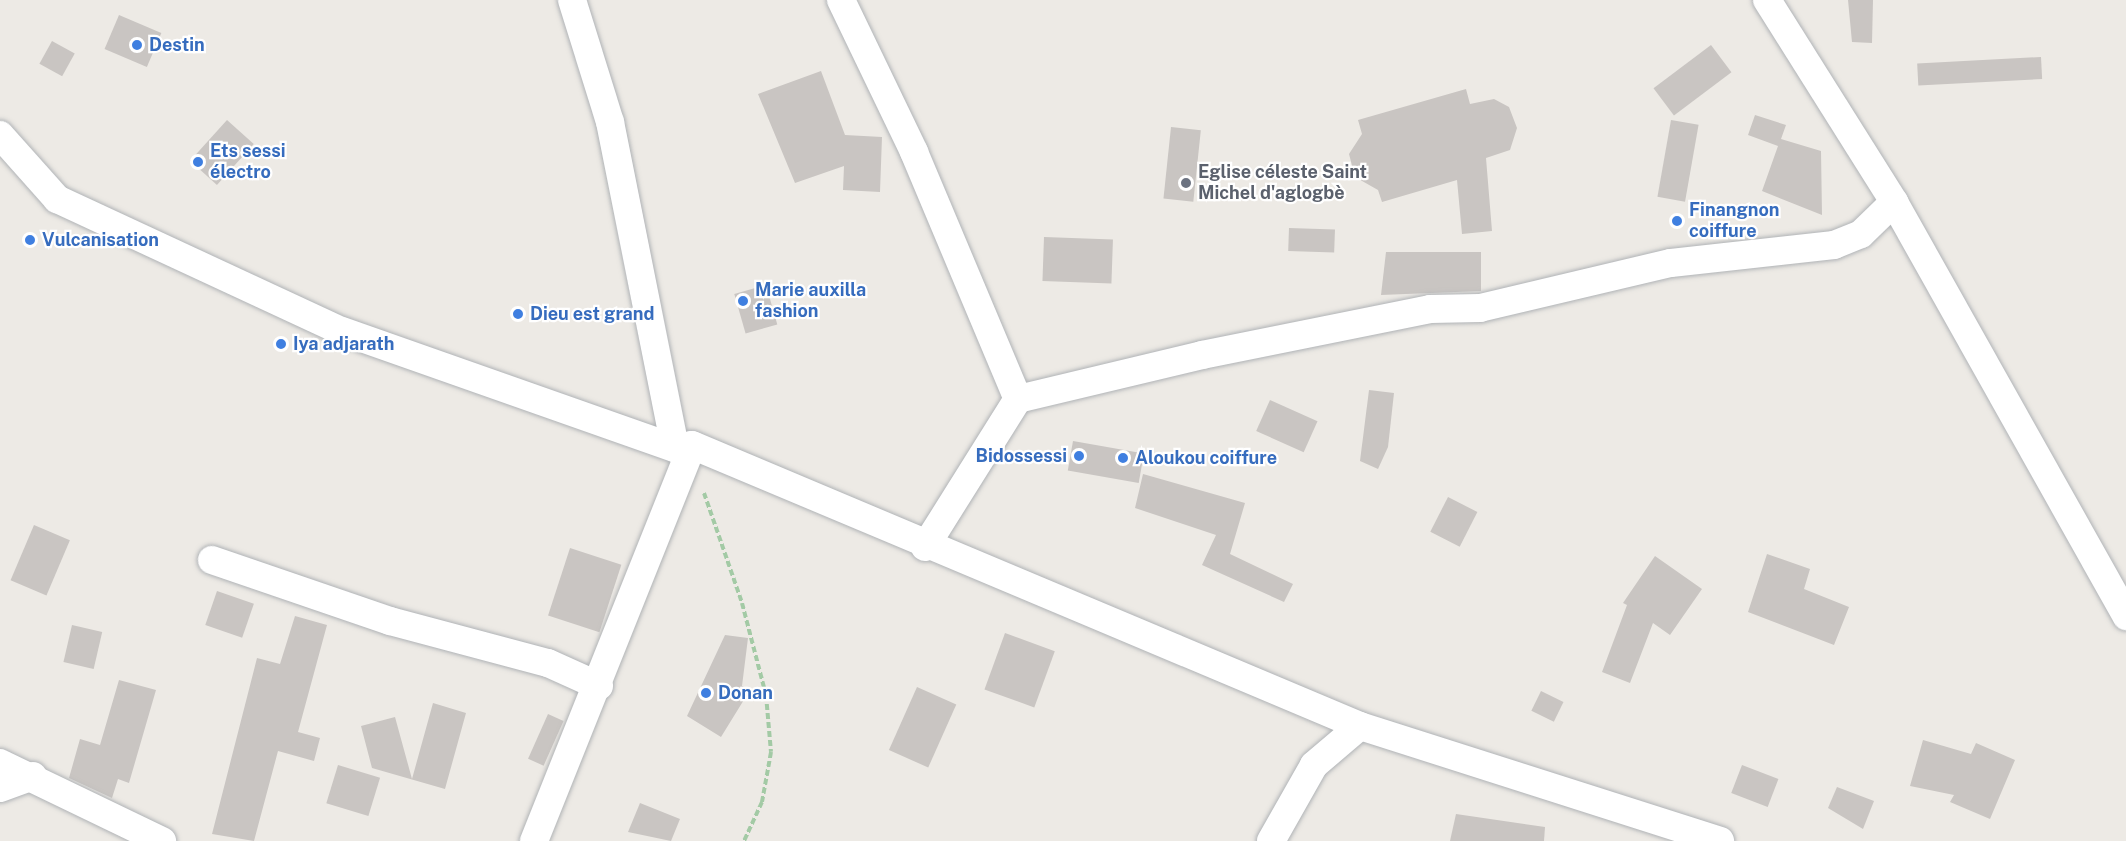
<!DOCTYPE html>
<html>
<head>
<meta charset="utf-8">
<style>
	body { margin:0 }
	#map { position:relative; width:2126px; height:841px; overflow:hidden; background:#edeae5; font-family:"Public Sans",sans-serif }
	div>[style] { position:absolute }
	.building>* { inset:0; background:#c9c5c2; transform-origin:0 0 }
	.path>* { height:4px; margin-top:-2px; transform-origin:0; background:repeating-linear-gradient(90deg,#a3caa5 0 6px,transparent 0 9px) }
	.roads { filter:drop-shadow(0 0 2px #b0b3b6) drop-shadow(0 0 2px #b0b3b6) }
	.minor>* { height:28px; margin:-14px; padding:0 14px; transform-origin:14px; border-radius:14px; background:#fff }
	.dots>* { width:16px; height:16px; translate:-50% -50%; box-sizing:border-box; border:3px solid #fff; border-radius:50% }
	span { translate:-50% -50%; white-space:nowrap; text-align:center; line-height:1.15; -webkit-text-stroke:4.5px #fff; paint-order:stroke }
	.shop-label { font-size:18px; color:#366cbe; font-weight:700 }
	.left { translate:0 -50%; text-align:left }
	.right { translate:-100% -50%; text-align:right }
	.worship-label { font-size:18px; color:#5b616d; font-weight:700 }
</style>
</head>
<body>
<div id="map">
	<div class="building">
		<div style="clip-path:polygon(1848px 0,1873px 0,1872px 43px,1852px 42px)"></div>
		<div style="left:119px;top:15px;width:46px;height:37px;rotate:23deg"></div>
		<div style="left:52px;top:41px;width:26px;height:26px;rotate:29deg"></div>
		<div style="left:1711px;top:45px;width:34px;height:72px;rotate:53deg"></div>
		<div style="left:2041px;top:57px;width:22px;height:124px;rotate:87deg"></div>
		<div style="clip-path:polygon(821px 71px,845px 135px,882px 137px,880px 192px,843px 190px,844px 166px,795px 183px,758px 94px)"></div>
		<div style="clip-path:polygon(1466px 89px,1470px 104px,1494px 99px,1509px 107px,1517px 128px,1510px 150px,1486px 158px,1492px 231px,1462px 234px,1457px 180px,1382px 202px,1378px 190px,1355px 177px,1349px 154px,1362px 134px,1358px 120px)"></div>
		<div style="clip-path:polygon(1755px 115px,1786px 125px,1781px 139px,1821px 151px,1822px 215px,1762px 191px,1778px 146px,1748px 135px)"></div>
		<div style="left:227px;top:120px;width:36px;height:55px;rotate:42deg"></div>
		<div style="left:1671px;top:120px;width:28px;height:78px;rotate:10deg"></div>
		<div style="left:1171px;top:127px;width:30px;height:72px;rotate:6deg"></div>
		<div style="left:1289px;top:228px;width:46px;height:23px;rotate:2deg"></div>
		<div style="left:1044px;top:237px;width:69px;height:44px;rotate:2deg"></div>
		<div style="clip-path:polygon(1386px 252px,1481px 252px,1481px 291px,1381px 295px)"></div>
		<div style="left:766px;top:285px;width:41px;height:33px;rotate:74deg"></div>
		<div style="clip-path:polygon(1369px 390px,1394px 393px,1388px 447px,1378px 469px,1360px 461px)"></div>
		<div style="left:1270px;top:400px;width:52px;height:34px;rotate:24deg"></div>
		<div style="left:1073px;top:441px;width:72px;height:30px;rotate:10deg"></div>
		<div style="clip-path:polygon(1143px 474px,1245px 503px,1230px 554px,1293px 584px,1284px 602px,1202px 565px,1216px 535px,1135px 508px)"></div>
		<div style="left:1448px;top:497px;width:33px;height:39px;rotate:27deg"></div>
		<div style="left:34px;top:525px;width:39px;height:60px;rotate:23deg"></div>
		<div style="left:570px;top:548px;width:54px;height:71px;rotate:18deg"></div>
		<div style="clip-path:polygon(1767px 554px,1810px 569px,1804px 589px,1849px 607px,1834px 645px,1748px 612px)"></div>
		<div style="clip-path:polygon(1655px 556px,1702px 589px,1670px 635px,1653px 623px,1630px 683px,1602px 672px,1627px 605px,1623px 603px)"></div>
		<div style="left:217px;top:591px;width:39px;height:36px;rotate:19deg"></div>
		<div style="clip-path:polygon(295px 616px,327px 625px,298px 732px,320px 738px,314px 761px,278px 751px,254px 841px,212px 834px,257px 658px,280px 664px)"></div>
		<div style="left:72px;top:625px;width:31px;height:38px;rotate:13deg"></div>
		<div style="left:1005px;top:633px;width:53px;height:60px;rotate:20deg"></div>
		<div style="clip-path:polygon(725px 635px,748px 638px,742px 686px,750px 690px,721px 737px,687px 716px)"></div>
		<div style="clip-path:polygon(119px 680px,156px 690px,129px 783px,118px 779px,112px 798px,69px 778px,80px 739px,100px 745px)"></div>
		<div style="left:917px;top:687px;width:43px;height:69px;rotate:24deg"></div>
		<div style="left:1541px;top:691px;width:25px;height:22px;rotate:26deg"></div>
		<div style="clip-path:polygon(433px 703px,466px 713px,445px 789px,372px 768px,361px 726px,395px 717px,412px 779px)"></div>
		<div style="left:548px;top:714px;width:17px;height:49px;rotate:24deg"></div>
		<div style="clip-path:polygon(1923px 740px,1971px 754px,1976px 743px,2015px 760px,1990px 819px,1950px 802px,1954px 795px,1910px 786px)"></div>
		<div style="left:338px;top:765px;width:44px;height:40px;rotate:17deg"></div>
		<div style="left:1742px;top:765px;width:39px;height:30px;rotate:21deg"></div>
		<div style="clip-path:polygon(1837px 787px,1874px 801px,1863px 829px,1828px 808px)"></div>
		<div style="clip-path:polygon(640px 803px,680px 819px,671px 841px,628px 832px)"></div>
		<div style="clip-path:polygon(1456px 814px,1545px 827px,1544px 841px,1450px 841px)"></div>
	</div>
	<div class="path">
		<div style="left:704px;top:493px;width:116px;rotate:70.9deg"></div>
		<div style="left:742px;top:603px;width:95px;rotate:75.4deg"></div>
		<div style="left:766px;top:695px;width:57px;rotate:85deg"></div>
		<div style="left:771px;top:752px;width:51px;rotate:100.2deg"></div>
		<div style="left:762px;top:802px;width:43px;rotate:114.8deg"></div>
	</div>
	<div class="roads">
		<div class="minor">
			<div style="left:572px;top:0;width:128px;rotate:72.7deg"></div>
			<div style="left:610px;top:122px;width:332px;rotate:78.7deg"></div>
			<div style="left:841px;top:0;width:169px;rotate:64.3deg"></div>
			<div style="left:914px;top:152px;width:268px;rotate:67.2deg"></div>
			<div style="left:1767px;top:0;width:239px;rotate:57.8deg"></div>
			<div style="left:1894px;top:202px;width:475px;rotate:60.7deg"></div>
			<div style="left:0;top:135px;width:86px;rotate:48.3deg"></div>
			<div style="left:57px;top:199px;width:314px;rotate:24.9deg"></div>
			<div style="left:342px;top:331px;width:353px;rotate:19.4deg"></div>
			<div style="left:675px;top:448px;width:17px;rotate:-10deg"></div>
			<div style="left:692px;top:445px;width:725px;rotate:22.81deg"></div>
			<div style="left:1360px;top:726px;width:378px;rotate:17.7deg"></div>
			<div style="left:925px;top:547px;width:175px;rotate:-57.9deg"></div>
			<div style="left:1018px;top:399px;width:189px;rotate:-13.4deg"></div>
			<div style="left:1202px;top:355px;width:233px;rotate:-11.4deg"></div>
			<div style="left:1430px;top:309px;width:50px;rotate:-1.1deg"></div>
			<div style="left:1480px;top:308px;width:196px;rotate:-13.3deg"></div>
			<div style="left:1671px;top:263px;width:164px;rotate:-6.3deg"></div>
			<div style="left:1834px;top:245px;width:29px;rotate:-22deg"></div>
			<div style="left:1861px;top:234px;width:46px;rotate:-44.1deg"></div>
			<div style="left:212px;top:560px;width:188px;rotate:18.9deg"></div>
			<div style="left:390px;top:621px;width:163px;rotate:14.9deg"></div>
			<div style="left:548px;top:663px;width:56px;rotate:24.3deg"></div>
			<div style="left:0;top:763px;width:180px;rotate:25.7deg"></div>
			<div style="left:0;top:788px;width:35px;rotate:-20deg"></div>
			<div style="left:534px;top:841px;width:426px;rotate:-68.2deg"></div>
			<div style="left:1271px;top:841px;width:87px;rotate:-60.5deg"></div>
			<div style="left:1314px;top:765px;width:60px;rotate:-40.3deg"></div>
		</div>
	</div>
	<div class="dots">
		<div style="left:137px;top:45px;background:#3f7fe0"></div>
		<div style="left:198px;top:162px;background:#3f7fe0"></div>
		<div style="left:1186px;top:183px;background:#6b7280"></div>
		<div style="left:1677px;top:221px;background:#3f7fe0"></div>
		<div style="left:30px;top:240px;background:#3f7fe0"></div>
		<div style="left:743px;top:301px;background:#3f7fe0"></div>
		<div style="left:518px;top:314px;background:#3f7fe0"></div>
		<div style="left:281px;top:344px;background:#3f7fe0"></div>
		<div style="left:1079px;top:456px;background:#3f7fe0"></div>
		<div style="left:1123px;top:458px;background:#3f7fe0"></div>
		<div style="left:706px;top:693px;background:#3f7fe0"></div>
	</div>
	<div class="shop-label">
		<span class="left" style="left:149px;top:45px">Destin</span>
		<span class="left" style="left:210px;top:162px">Ets sessi<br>électro</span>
		<span class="left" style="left:1689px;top:221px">Finangnon<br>coiffure</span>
		<span class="left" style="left:42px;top:240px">Vulcanisation</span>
		<span class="left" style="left:755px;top:301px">Marie auxilla<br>fashion</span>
		<span class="left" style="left:530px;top:314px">Dieu est grand</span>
		<span class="left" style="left:293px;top:344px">Iya adjarath</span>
		<span class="right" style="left:1067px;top:456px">Bidossessi</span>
		<span class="left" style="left:1135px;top:458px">Aloukou coiffure</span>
		<span class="left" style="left:718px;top:693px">Donan</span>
	</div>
	<div class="worship-label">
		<span class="left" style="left:1198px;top:183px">Eglise céleste Saint<br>Michel d'aglogbè</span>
	</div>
</div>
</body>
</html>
